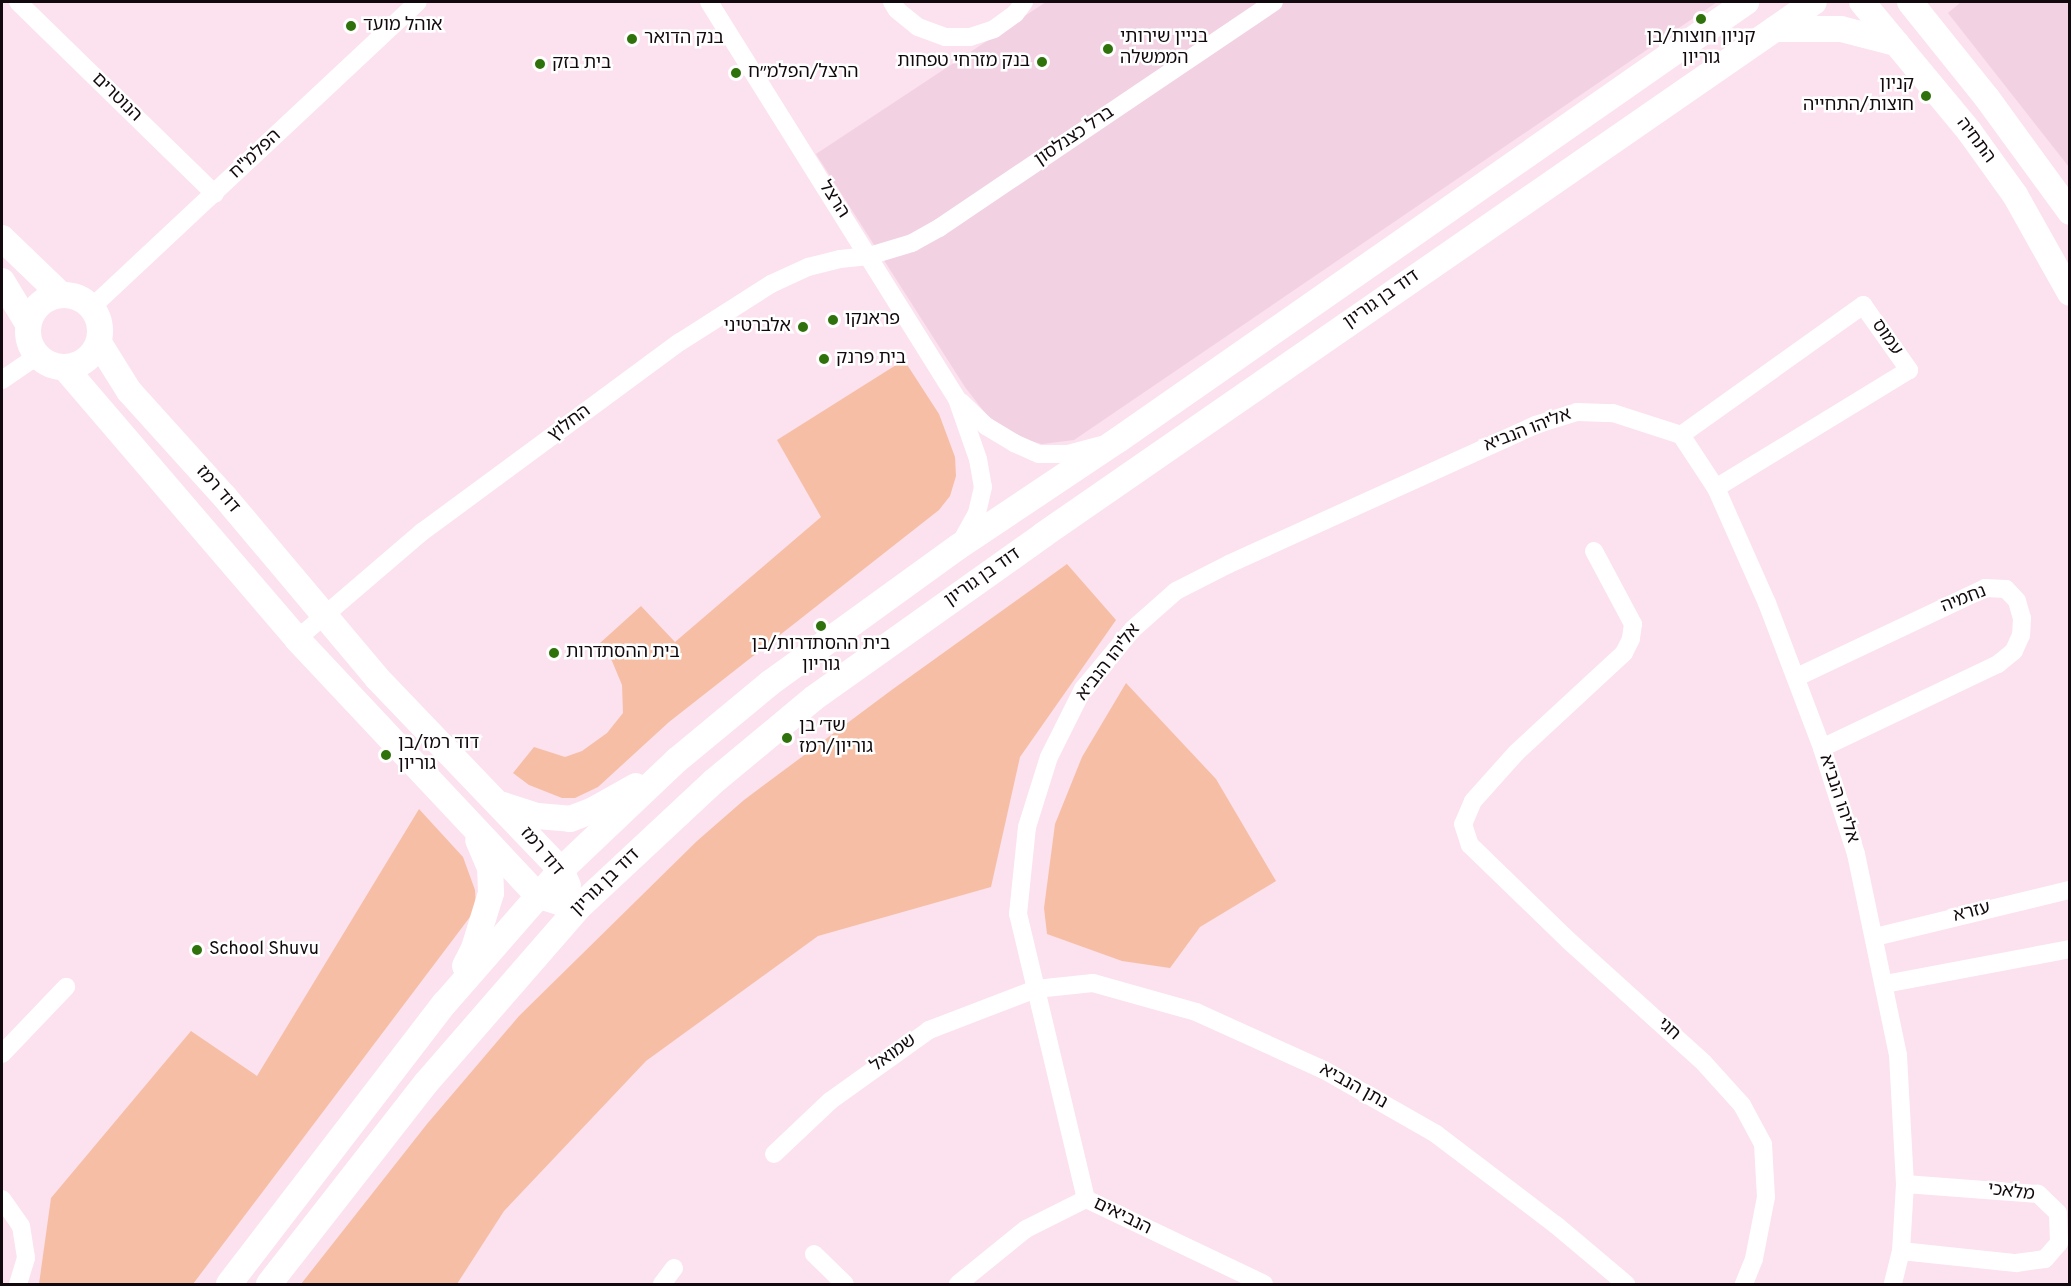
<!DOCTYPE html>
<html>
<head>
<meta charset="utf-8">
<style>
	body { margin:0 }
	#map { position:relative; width:2071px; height:1286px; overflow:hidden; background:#fce1ee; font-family:Overpass,"Noto Sans Hebrew",sans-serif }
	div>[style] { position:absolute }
	.built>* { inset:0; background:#f2d1e2 }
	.green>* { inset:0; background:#f6bfa5 }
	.street>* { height:18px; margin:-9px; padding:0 9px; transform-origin:9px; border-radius:9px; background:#fff }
	.secondary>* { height:26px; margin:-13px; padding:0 13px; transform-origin:13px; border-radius:13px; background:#fff }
	.secondary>.ring { margin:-13px; padding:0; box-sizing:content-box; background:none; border:26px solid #fff; border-radius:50% }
	.dots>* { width:16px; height:16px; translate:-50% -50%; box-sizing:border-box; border:3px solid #fff; border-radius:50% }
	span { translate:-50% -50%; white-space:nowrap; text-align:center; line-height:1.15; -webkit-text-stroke:5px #fff; paint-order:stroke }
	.poi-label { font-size:18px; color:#11090d }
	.left { translate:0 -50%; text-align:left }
	.right { translate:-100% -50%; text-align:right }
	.street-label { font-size:18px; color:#11090d }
	.frame { position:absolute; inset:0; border:3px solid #11090d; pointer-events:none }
</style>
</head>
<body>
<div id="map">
	<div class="built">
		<div style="clip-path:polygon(1046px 2px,1717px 2px,1074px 440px,1042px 444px,1019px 438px,989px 418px,965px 387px,816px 154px)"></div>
		<div style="clip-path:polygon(1961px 2px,2069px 2px,2069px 167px,1948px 13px)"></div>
	</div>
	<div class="green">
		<div style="clip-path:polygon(904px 360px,939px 414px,955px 457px,956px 476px,950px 496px,939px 510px,669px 722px,598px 787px,575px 798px,562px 798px,529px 785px,513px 773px,534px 747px,565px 757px,582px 751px,607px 733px,623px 713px,622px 685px,612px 661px,600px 643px,641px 606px,675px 642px,821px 517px,777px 440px)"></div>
		<div style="clip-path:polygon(1067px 564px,1116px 620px,1020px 757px,991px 887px,818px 936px,646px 1061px,504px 1211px,457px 1284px,301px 1284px,427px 1124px,519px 1016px,697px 841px,744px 800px,893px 689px)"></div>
		<div style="clip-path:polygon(1126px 683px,1216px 779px,1276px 881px,1200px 927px,1170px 968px,1122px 961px,1047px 934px,1044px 908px,1055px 824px,1082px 757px)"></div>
		<div style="clip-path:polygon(419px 809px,463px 857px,475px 890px,476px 909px,193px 1284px,39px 1284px,51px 1198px,191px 1031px,257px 1076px)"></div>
	</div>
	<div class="street">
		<div style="left:18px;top:2px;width:275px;rotate:44.3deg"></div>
		<div style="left:709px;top:2px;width:468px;rotate:58deg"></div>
		<div style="left:957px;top:399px;width:64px;rotate:70.7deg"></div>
		<div style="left:978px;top:459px;width:28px;rotate:80deg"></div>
		<div style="left:983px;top:487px;width:27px;rotate:103deg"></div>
		<div style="left:977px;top:513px;width:35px;rotate:119deg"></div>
		<div style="left:892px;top:2px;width:9px;rotate:58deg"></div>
		<div style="left:897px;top:10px;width:27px;rotate:39deg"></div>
		<div style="left:918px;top:27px;width:29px;rotate:20deg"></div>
		<div style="left:945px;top:37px;width:25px"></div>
		<div style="left:970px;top:37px;width:25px;rotate:-18deg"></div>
		<div style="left:994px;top:29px;width:26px;rotate:-36deg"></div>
		<div style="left:1015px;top:14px;width:15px;rotate:-53deg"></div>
		<div style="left:92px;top:307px;width:446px;rotate:-43.1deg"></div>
		<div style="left:2px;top:380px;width:42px;rotate:-34.4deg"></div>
		<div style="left:961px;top:402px;width:35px;rotate:44deg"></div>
		<div style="left:986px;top:426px;width:33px;rotate:31deg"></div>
		<div style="left:1014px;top:443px;width:27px;rotate:24deg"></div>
		<div style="left:1039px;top:454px;width:29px"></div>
		<div style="left:1068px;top:454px;width:34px;rotate:-15deg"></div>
		<div style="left:1681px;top:435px;width:224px;rotate:-35.5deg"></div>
		<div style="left:1863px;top:305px;width:80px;rotate:54.7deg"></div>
		<div style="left:1909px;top:370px;width:226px;rotate:148.6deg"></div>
		<div style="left:1594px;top:551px;width:83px;rotate:61.9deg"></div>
		<div style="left:1633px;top:624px;width:15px;rotate:98deg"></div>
		<div style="left:1631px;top:639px;width:16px;rotate:117deg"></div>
		<div style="left:1624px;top:653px;width:147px;rotate:137.2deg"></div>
		<div style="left:1516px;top:753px;width:64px;rotate:131.9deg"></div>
		<div style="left:1473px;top:801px;width:25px;rotate:113deg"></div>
		<div style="left:1463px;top:824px;width:22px;rotate:72deg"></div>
		<div style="left:1470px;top:845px;width:136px;rotate:44.1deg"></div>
		<div style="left:1568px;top:940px;width:183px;rotate:42.1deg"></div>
		<div style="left:1704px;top:1063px;width:57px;rotate:47.9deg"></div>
		<div style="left:1742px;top:1105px;width:44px;rotate:61.7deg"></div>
		<div style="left:1763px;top:1144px;width:53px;rotate:86.8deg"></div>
		<div style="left:1766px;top:1197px;width:63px;rotate:101deg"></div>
		<div style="left:1754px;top:1259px;width:27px;rotate:112deg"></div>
		<div style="left:297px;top:639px;width:165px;rotate:-40.6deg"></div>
		<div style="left:422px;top:532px;width:320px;rotate:-36.4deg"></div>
		<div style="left:680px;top:342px;width:108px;rotate:-32.5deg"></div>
		<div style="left:771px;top:284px;width:41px;rotate:-24.7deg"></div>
		<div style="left:808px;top:267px;width:33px;rotate:-14deg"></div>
		<div style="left:840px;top:259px;width:29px;rotate:-6deg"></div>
		<div style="left:869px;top:256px;width:45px;rotate:-16.8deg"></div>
		<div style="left:912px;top:243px;width:31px;rotate:-29deg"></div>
		<div style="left:939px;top:228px;width:404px;rotate:-34deg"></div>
		<div style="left:1797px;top:677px;width:208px;rotate:-25.3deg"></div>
		<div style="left:1985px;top:588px;width:21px;rotate:3deg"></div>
		<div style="left:2006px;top:589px;width:16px;rotate:47deg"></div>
		<div style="left:2017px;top:601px;width:18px;rotate:74deg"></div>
		<div style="left:2022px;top:618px;width:17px;rotate:93deg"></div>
		<div style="left:2021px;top:635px;width:17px;rotate:114deg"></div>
		<div style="left:2014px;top:651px;width:21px;rotate:141deg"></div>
		<div style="left:1998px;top:664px;width:195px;rotate:154.5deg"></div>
		<div style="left:1875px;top:937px;width:201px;rotate:-13.6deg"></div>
		<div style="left:1885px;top:984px;width:188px;rotate:-10.7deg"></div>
		<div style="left:2px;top:1054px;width:93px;rotate:-46.3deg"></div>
		<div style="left:774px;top:1154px;width:77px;rotate:-43.4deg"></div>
		<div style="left:830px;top:1101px;width:122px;rotate:-35.6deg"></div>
		<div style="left:929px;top:1030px;width:115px;rotate:-21deg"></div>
		<div style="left:1036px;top:989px;width:57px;rotate:-6deg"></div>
		<div style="left:1093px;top:983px;width:107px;rotate:15.7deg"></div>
		<div style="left:1196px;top:1012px;width:141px;rotate:24.4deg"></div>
		<div style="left:1324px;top:1070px;width:129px;rotate:29.7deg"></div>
		<div style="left:1436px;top:1134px;width:151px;rotate:37.2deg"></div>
		<div style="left:1556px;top:1225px;width:92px;rotate:40.1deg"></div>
		<div style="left:2px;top:1199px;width:33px;rotate:55deg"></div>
		<div style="left:21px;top:1226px;width:32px;rotate:81deg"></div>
		<div style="left:26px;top:1258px;width:27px;rotate:107deg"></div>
		<div style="left:1086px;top:1199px;width:293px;rotate:-103.4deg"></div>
		<div style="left:1018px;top:914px;width:87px;rotate:-84.1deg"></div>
		<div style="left:1027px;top:827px;width:73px;rotate:-72.6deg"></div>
		<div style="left:1049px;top:757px;width:76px;rotate:-63.4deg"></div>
		<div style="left:1083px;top:689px;width:78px;rotate:-50.2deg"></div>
		<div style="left:1133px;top:629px;width:57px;rotate:-41.5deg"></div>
		<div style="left:1176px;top:591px;width:59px;rotate:-27deg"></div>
		<div style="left:1229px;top:564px;width:336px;rotate:-24.4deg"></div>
		<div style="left:1535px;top:425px;width:44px;rotate:-17.2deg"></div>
		<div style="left:1577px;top:412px;width:36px;rotate:2deg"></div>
		<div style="left:1613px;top:413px;width:71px;rotate:17.9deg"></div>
		<div style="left:1681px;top:435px;width:64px;rotate:56.6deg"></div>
		<div style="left:1716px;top:488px;width:126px;rotate:66.1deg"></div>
		<div style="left:1767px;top:603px;width:155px;rotate:69.2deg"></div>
		<div style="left:1822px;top:748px;width:111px;rotate:72.2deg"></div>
		<div style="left:1856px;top:854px;width:205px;rotate:78.2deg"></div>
		<div style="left:1898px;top:1055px;width:129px;rotate:86.9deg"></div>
		<div style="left:1905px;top:1184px;width:67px;rotate:93.4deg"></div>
		<div style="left:1901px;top:1251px;width:34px;rotate:104deg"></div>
		<div style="left:1901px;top:1251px;width:116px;rotate:6deg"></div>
		<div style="left:2016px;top:1263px;width:29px;rotate:-8deg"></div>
		<div style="left:2045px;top:1259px;width:21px;rotate:-49deg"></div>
		<div style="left:2059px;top:1243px;width:30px;rotate:-92deg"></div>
		<div style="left:2058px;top:1213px;width:28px;rotate:-136deg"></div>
		<div style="left:2038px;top:1194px;width:133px;rotate:-175.7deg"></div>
		<div style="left:814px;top:1254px;width:43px;rotate:44.1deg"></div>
		<div style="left:662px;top:1284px;width:20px;rotate:-53deg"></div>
		<div style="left:958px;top:1284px;width:87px;rotate:-39deg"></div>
		<div style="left:1026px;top:1229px;width:67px;rotate:-26.6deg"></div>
		<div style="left:1086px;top:1199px;width:197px;rotate:25.5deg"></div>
	</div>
	<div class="secondary">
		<div style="left:1862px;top:2px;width:168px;rotate:50.3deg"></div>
		<div style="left:1969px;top:131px;width:79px;rotate:54.3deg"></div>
		<div style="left:2015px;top:195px;width:112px;rotate:60.7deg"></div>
		<div style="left:1910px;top:2px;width:123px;rotate:51.3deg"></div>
		<div style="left:1987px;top:98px;width:141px;rotate:53.9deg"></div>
		<div style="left:1775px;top:29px;width:66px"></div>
		<div style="left:1841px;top:29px;width:57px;rotate:14.3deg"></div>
		<div style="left:2px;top:238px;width:82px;rotate:44deg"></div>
		<div style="left:2px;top:281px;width:50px;rotate:58.8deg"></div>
		<div class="ring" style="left:28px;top:295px;width:46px;height:46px"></div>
		<div style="left:99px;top:343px;width:57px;rotate:58deg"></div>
		<div style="left:129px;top:391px;width:142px;rotate:47.9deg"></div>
		<div style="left:224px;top:496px;width:238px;rotate:49.9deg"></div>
		<div style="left:377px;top:678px;width:266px;rotate:46.2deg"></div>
		<div style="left:561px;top:870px;width:17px;rotate:66deg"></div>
		<div style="left:65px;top:368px;width:357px;rotate:49.4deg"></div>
		<div style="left:297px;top:639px;width:351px;rotate:46.8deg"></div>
		<div style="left:537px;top:895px;width:43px;rotate:17.6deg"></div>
		<div style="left:500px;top:804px;width:40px;rotate:18deg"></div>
		<div style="left:538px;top:816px;width:32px;rotate:5deg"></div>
		<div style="left:570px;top:819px;width:25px;rotate:-21deg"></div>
		<div style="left:593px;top:810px;width:49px;rotate:-29.2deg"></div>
		<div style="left:465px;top:966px;width:20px;rotate:-63deg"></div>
		<div style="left:474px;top:948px;width:58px;rotate:-72.8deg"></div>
		<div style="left:491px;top:893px;width:25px;rotate:-92deg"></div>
		<div style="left:490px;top:868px;width:30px;rotate:-113deg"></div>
		<div style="left:229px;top:1284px;width:354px;rotate:-52.5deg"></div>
		<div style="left:445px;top:1003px;width:176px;rotate:-48.9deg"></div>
		<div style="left:561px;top:870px;width:160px;rotate:-43.5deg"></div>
		<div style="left:677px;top:760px;width:121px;rotate:-39.6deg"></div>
		<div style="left:770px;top:683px;width:232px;rotate:-35.9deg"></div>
		<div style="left:958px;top:547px;width:192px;rotate:-33.8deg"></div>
		<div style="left:1118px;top:440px;width:766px;rotate:-34.89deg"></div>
		<div style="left:269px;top:1284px;width:255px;rotate:-52deg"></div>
		<div style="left:426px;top:1083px;width:232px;rotate:-49deg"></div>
		<div style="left:578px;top:908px;width:185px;rotate:-43deg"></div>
		<div style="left:713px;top:782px;width:131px;rotate:-39.7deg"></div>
		<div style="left:814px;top:698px;width:281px;rotate:-35.4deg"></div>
		<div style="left:1043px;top:535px;width:937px;rotate:-34.66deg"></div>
	</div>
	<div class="dots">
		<div style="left:1701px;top:19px;background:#2f710b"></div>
		<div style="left:351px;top:26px;background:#2f710b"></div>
		<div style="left:632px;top:39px;background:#2f710b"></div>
		<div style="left:1108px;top:49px;background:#2f710b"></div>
		<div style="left:1042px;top:62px;background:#2f710b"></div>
		<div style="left:540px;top:64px;background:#2f710b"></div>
		<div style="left:736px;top:73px;background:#2f710b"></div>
		<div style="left:1926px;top:96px;background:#2f710b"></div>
		<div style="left:833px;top:320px;background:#2f710b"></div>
		<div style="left:803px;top:327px;background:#2f710b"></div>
		<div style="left:824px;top:359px;background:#2f710b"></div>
		<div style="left:821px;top:626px;background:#2f710b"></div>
		<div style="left:554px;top:653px;background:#2f710b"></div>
		<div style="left:787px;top:738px;background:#2f710b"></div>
		<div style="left:386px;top:755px;background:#2f710b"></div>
		<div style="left:197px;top:950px;background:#2f710b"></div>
	</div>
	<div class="poi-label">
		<span class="left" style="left:363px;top:26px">אוהל מועד</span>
		<span class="left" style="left:644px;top:39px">בנק הדואר</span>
		<span class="left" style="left:1120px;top:49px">בניין שירותי<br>הממשלה</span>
		<span style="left:1701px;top:49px">קניון חוצות/בן<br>גוריון</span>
		<span class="right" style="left:1030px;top:62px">בנק מזרחי טפחות</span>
		<span class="left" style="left:552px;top:64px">בית בזק</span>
		<span class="left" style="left:748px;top:73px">הרצל/הפלמ״ח</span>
		<span class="right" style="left:1914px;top:96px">קניון<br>חוצות/התחייה</span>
		<span class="left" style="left:845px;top:320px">פראנקו</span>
		<span class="right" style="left:791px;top:327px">אלברטיני</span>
		<span class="left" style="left:836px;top:359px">בית פרנק</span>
		<span style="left:821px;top:656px">בית ההסתדרות/בן<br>גוריון</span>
		<span class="left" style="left:566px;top:653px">בית ההסתדרות</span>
		<span class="left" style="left:799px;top:738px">שד׳ בן<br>גוריון/רמז</span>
		<span class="left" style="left:398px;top:755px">דוד רמז/בן<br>גוריון</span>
		<span class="left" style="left:209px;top:950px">School Shuvu</span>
	</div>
	<div class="street-label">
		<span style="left:116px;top:98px;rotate:44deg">הנוטרים</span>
		<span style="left:1075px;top:137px;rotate:-34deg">ברל כצנלסון</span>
		<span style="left:1975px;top:141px;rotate:53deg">התחיה</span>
		<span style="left:256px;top:155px;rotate:-43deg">הפלמ"ח</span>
		<span style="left:833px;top:200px;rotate:57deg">הרצל</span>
		<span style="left:1382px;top:300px;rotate:-35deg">דוד בן גוריון</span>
		<span style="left:1886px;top:338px;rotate:55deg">עמוס</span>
		<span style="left:570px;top:424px;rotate:-37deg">החלוץ</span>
		<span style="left:1528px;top:431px;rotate:-21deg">אליהו הנביא</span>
		<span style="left:217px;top:490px;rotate:49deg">דוד רמז</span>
		<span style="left:983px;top:578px;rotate:-35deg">דוד בן גוריון</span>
		<span style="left:1964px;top:600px;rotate:-21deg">נחמיה</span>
		<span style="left:1109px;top:663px;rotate:-52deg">אליהו הנביא</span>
		<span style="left:1838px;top:799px;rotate:72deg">אליהו הנביא</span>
		<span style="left:541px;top:852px;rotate:50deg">דוד רמז</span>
		<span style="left:606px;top:883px;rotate:-44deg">דוד בן גוריון</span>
		<span style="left:1972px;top:913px;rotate:-14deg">עזרא</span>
		<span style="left:1668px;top:1030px;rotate:42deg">חגי</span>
		<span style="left:894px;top:1054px;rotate:-36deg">שמואל</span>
		<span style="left:1353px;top:1087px;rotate:29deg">נתן הנביא</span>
		<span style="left:2011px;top:1193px;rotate:7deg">מלאכי</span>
		<span style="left:1122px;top:1217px;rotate:26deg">הנביאים</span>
	</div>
	<div class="frame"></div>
</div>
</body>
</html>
